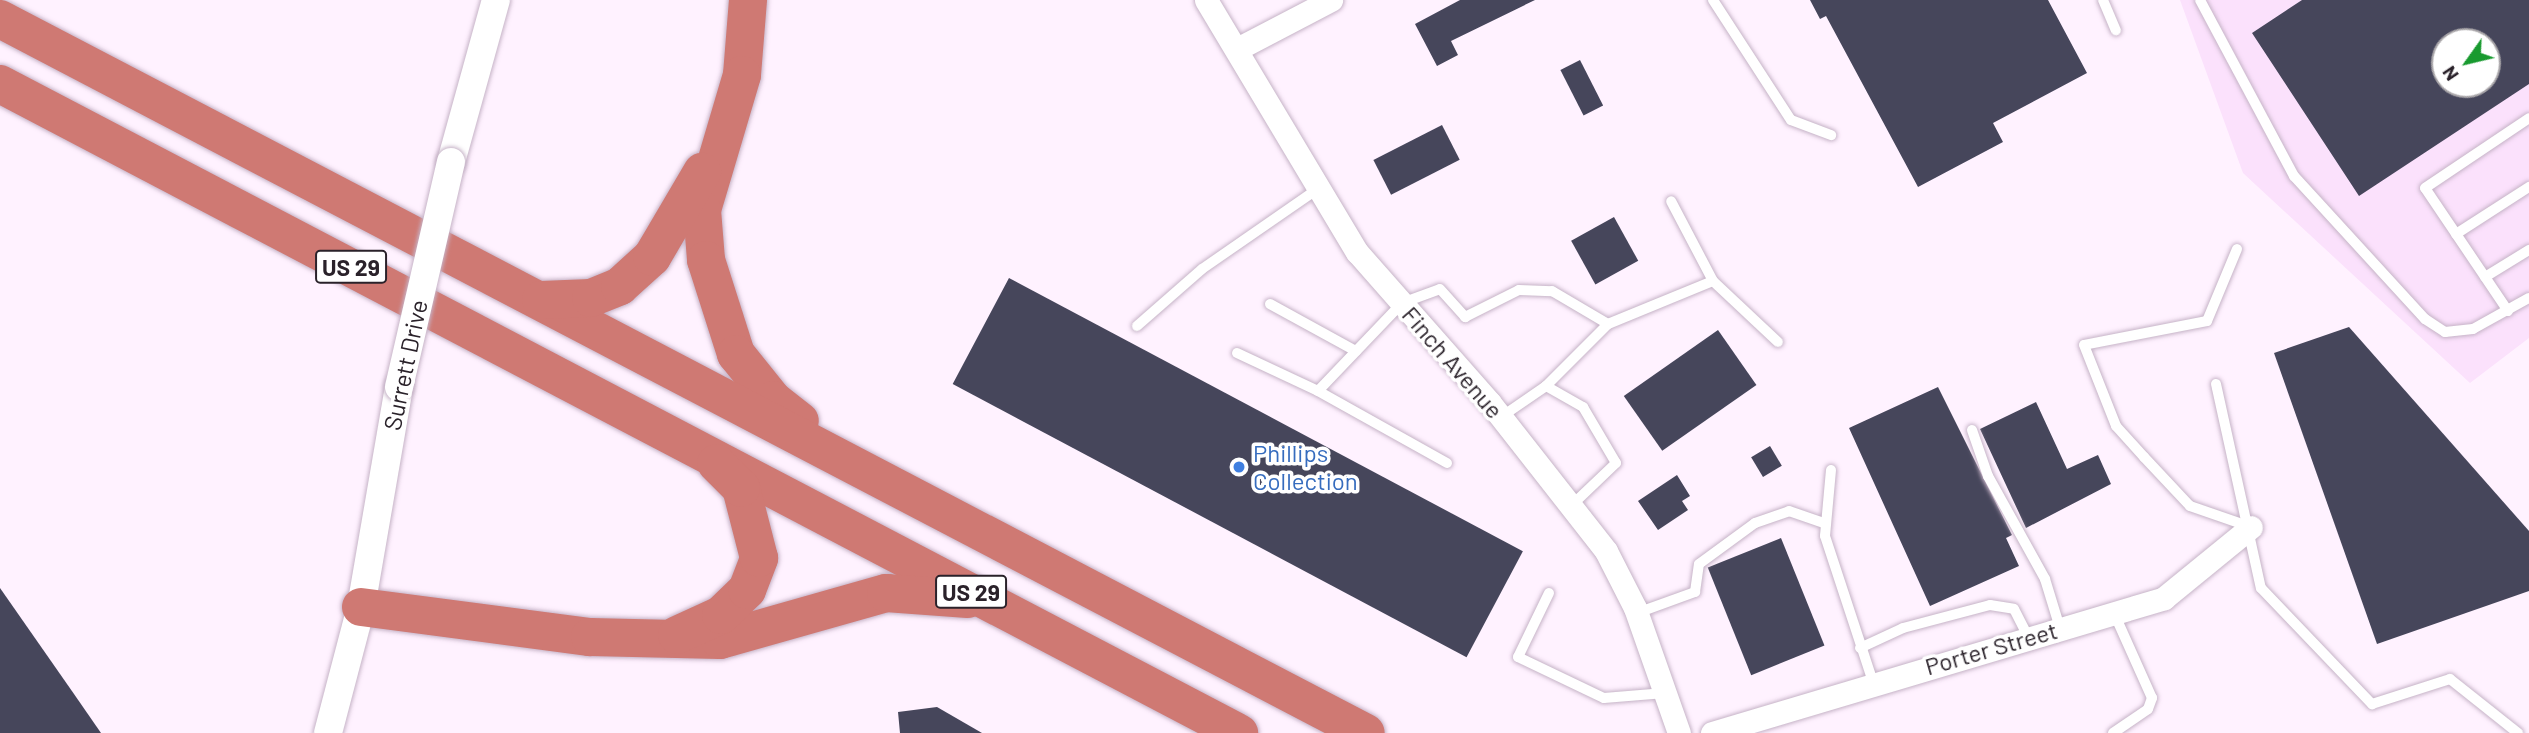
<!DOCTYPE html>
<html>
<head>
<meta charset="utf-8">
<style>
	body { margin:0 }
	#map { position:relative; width:2529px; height:733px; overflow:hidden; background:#fff2ff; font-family:Barlow,sans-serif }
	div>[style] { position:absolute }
	.built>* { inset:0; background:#fbe1fc }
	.building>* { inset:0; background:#46465b; transform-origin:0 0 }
	.roads { filter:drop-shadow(0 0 2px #c6b3c7) drop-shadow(0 0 2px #c6b3c7) }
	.service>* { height:10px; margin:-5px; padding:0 5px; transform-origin:5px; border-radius:5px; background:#fff }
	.minor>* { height:23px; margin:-11.5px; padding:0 11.5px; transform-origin:11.5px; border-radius:11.5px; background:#fff }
	.tertiary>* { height:28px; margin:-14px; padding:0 14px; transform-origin:14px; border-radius:14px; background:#fff }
	.motorway>* { height:38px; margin:-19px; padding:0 19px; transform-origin:19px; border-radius:19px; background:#cf7973 }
	.bridges { filter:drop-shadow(0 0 2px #c6b3c7) drop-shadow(0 0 2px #c6b3c7) }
	.tertiary-bridge>* { height:28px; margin:-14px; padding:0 14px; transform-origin:14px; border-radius:14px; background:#fff }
	.dots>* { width:19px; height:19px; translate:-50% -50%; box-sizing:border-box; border:4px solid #fff; border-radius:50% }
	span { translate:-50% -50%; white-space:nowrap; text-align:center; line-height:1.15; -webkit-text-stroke:7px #fff; paint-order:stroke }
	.shield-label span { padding:2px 5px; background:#fff; border:2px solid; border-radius:5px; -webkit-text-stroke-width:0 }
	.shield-label { font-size:23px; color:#2a222a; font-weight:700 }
	.street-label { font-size:24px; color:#2a222a }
	.shop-label { font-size:24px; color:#366cbe }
	.left { translate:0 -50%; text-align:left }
	.north { position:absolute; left:2431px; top:28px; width:70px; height:70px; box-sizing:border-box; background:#fff; border:2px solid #aaa7aa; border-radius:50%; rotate:236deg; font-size:19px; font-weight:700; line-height:28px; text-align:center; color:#2a222a }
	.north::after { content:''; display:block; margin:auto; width:24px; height:32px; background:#189a2f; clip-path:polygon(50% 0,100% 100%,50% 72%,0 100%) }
</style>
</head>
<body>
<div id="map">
	<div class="built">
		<div style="clip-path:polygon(evenodd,2180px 0,2529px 0,2529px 338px,2470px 383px,2243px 173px,2180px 0,2445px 42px,2487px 42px,2487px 84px,2445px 84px,2445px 42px)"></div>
	</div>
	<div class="building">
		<div style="clip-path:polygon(1535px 0,1451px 41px,1458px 55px,1437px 66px,1415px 24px,1460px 0)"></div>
		<div style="clip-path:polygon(1810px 0,2048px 0,2087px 73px,1993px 123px,2003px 142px,1918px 187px,1826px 16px,1820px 19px)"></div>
		<div style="clip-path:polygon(evenodd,2302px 0,2529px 0,2529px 84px,2359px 196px,2252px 33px,2302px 0,2445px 42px,2487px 42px,2487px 84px,2445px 84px,2445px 42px)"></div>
		<div style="left:1580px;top:60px;width:51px;height:22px;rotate:63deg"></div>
		<div style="left:1442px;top:125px;width:39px;height:77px;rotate:63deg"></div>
		<div style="left:1614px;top:217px;width:50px;height:49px;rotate:61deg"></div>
		<div style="left:1009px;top:278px;width:582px;height:120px;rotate:28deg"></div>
		<div style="clip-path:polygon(2349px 327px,2529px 531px,2529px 591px,2377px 644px,2274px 353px)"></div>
		<div style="left:1718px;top:330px;width:67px;height:115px;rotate:55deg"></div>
		<div style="clip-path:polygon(1938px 387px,2012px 535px,2006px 538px,2019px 566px,1930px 606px,1849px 428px)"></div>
		<div style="clip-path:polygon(2036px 402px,2067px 469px,2098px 455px,2111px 484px,2026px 528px,1980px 429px)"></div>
		<div style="left:1770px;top:446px;width:23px;height:22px;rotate:59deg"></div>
		<div style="clip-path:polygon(1677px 475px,1690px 496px,1682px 501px,1688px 510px,1658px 530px,1638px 501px)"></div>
		<div style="left:1781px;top:538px;width:116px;height:79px;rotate:68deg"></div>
		<div style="clip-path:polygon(0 588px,74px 694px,101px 733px,0 733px)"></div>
		<div style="clip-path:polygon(937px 707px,982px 733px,900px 733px,898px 712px)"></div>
	</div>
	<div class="roads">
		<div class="service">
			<div style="left:1713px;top:0;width:143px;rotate:57deg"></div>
			<div style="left:1791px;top:120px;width:43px;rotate:20.6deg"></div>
			<div style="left:2103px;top:0;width:33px;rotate:67deg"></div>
			<div style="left:2200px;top:0;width:200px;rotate:61.9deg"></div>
			<div style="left:2294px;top:176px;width:194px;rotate:47.5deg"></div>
			<div style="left:2425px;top:319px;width:24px;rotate:33deg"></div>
			<div style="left:2445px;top:332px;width:28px;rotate:-6deg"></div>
			<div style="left:2473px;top:329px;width:64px;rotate:-29deg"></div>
			<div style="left:2456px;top:234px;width:87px;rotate:-32.8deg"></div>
			<div style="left:2237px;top:249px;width:78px;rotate:112.6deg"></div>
			<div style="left:2207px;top:321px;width:125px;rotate:169deg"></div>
			<div style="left:2084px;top:345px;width:87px;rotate:68.4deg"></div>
			<div style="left:2116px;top:426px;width:42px;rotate:47.9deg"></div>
			<div style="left:2144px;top:457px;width:67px;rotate:46.8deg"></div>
			<div style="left:2190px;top:506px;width:65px;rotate:19deg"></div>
			<div style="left:2485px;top:277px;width:52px;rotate:-31.5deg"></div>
			<div style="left:1713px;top:281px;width:89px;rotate:43.2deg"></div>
			<div style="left:1270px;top:304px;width:98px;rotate:28.7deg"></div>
			<div style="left:2508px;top:311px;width:148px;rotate:-124deg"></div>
			<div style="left:2425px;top:188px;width:125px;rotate:-33.9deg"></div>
			<div style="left:1137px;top:326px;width:86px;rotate:-41.2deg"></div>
			<div style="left:1202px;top:269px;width:139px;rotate:-34.7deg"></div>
			<div style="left:1237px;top:353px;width:89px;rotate:25.1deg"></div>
			<div style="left:2216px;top:384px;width:209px;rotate:77.6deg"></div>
			<div style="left:2261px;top:588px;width:161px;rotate:46.3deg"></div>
			<div style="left:2372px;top:704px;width:82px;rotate:-17.8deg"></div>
			<div style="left:2450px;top:679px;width:87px;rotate:38.5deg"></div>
			<div style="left:1546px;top:386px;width:88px;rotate:-45deg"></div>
			<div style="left:1608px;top:324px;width:113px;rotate:-22.3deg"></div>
			<div style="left:1713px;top:281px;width:90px;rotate:-117.7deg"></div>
			<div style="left:1501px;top:417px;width:55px;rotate:-34.6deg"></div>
			<div style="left:1546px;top:386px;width:43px;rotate:29.6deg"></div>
			<div style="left:1583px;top:407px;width:65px;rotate:59.5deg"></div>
			<div style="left:1616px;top:463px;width:61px;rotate:136.3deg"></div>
			<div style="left:1972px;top:430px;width:49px;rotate:70.8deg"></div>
			<div style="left:1988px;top:476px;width:118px;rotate:61deg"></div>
			<div style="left:2045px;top:579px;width:51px;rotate:73deg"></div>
			<div style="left:1447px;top:463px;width:148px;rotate:-150.8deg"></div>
			<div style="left:1318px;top:391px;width:122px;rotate:-46.3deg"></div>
			<div style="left:1402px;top:303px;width:40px;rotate:-20.2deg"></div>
			<div style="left:1440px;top:289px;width:38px;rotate:48deg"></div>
			<div style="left:1465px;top:317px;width:60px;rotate:-26.6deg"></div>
			<div style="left:1519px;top:290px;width:33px;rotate:2deg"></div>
			<div style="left:1552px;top:291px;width:65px;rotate:30.5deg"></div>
			<div style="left:1831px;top:470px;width:66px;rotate:95.2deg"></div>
			<div style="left:1825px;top:536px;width:154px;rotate:71.8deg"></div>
			<div style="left:1549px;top:593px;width:71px;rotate:115.8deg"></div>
			<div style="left:1518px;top:657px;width:95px;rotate:25.5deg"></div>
			<div style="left:1604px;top:698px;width:61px;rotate:-4.7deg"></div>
			<div style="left:1637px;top:613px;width:62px;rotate:-19.9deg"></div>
			<div style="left:1695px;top:592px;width:28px;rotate:-82deg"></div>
			<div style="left:1699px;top:564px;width:69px;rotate:-36.2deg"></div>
			<div style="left:1755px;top:523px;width:36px;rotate:-19deg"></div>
			<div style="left:1789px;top:511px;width:39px;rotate:19deg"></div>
			<div style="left:1860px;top:648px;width:47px;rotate:-24.9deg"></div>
			<div style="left:1903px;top:628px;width:90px;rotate:-14.8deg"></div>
			<div style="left:1990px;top:605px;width:24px;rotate:9deg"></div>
			<div style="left:2014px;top:609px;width:31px;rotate:63deg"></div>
			<div style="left:2113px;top:733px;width:42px;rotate:-34.4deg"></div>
			<div style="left:2148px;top:709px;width:12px;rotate:-70deg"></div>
			<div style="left:2152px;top:698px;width:93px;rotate:-114.1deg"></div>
		</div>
		<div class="minor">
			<div style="left:1206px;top:0;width:294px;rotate:59.1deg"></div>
			<div style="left:1357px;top:252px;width:201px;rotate:48.6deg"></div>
			<div style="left:1490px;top:403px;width:188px;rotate:51.9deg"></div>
			<div style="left:1606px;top:551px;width:64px;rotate:63deg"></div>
			<div style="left:1635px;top:608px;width:133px;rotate:70.6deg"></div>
			<div style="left:1239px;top:48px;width:104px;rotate:-27.6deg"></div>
			<div style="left:1712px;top:733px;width:472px;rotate:-16.6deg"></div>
			<div style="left:2164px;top:598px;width:112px;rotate:-39.2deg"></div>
		</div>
		<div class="tertiary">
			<div style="left:451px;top:162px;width:168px;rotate:-74.5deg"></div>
			<div style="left:328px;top:733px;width:130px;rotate:-75.3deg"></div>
			<div style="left:361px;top:607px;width:223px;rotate:-80.2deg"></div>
		</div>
		<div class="motorway">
			<div style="left:748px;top:0;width:75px;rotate:94.6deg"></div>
			<div style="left:742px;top:75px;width:141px;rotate:106.5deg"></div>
			<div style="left:702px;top:210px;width:50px;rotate:85.4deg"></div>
			<div style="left:706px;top:260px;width:99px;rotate:72.3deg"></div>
			<div style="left:736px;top:354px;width:59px;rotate:51.2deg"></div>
			<div style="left:773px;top:400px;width:34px;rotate:38deg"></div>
			<div style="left:0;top:19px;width:1541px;rotate:27.6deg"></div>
			<div style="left:0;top:84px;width:1399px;rotate:27.65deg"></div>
			<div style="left:541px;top:300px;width:50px;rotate:-2.3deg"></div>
			<div style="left:591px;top:298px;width:31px;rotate:-22deg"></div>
			<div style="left:620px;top:286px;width:43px;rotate:-42.2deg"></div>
			<div style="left:652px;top:257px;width:99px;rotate:-59.5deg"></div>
			<div style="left:361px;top:607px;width:231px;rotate:7.5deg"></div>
			<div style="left:590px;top:637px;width:130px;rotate:1.3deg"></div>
			<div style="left:720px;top:640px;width:173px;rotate:-15.8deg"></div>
			<div style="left:886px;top:593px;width:82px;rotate:4.2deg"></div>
			<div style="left:677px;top:635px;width:48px;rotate:-24.4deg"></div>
			<div style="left:721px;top:615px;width:36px;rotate:-44deg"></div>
			<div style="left:747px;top:590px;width:34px;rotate:-69deg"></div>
			<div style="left:759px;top:558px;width:72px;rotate:-104.4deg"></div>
			<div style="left:741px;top:488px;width:35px;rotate:-135deg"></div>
		</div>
	</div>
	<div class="bridges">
		<div class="tertiary-bridge">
			<div style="left:399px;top:387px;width:231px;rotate:-77deg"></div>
		</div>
	</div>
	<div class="dots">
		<div style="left:1239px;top:467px;background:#3f7fe0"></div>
	</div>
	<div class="shield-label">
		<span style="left:351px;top:267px">US 29</span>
		<span style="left:971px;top:592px">US 29</span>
	</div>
	<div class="street-label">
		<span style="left:1453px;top:362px;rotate:49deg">Finch Avenue</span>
		<span style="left:405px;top:365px;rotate:-78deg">Surrett Drive</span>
		<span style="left:1991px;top:648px;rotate:-16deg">Porter Street</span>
	</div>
	<div class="shop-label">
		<span class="left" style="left:1253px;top:467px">Phillips<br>Collection</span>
	</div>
	<div class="north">N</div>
</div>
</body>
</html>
